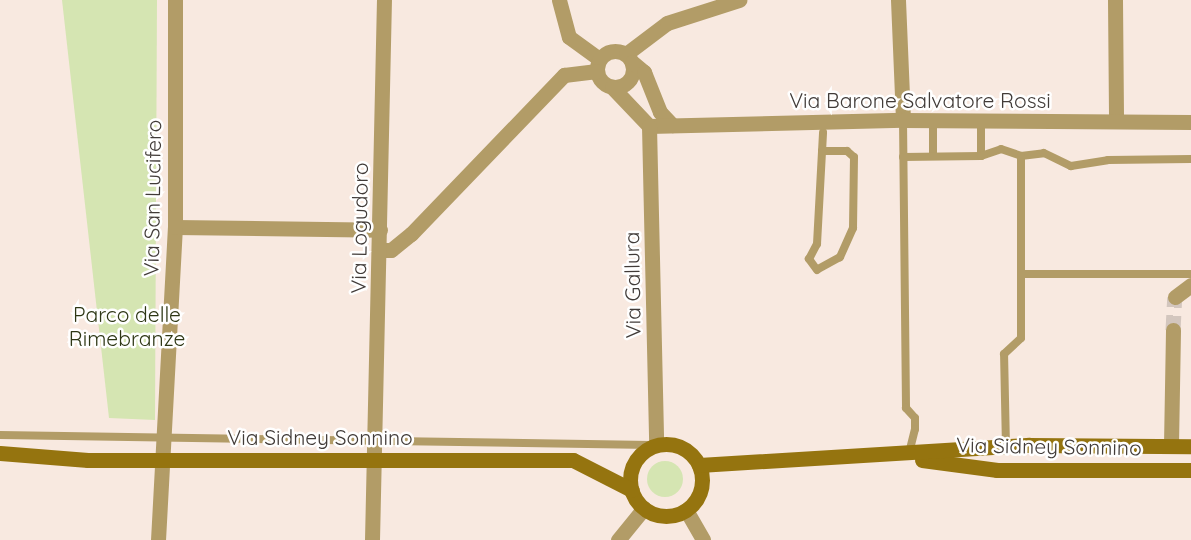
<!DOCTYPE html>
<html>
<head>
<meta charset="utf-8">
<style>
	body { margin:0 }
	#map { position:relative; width:1191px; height:540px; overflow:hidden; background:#f8e9e0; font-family:Quicksand,sans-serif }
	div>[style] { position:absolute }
	.green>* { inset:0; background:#d5e5b2 }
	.round { border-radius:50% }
	.street-tunnel>* { height:15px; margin-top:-7.5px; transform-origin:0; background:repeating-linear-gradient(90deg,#d3c6be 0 15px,transparent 0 23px) }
	.lane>* { height:8px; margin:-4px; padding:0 4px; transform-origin:4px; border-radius:4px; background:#b29c67 }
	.street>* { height:15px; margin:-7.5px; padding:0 7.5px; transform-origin:7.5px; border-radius:7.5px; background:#b29c67 }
	.street>.ring { margin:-7.5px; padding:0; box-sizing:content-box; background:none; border:15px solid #b29c67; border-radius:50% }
	.secondary>* { height:15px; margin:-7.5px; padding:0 7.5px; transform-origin:7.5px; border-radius:7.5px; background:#95740f }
	.secondary>.ring { margin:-7.5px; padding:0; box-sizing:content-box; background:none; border:15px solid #95740f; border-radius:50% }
	span { translate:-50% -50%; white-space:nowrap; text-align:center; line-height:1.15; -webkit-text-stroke:5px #fff; paint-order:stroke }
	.street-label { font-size:21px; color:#413b38 }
	.park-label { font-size:21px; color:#2e3715 }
</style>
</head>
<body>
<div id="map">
	<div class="green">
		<div style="clip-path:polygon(62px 0,157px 0,155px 420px,109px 418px)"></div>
		<div class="round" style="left:647px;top:461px;width:36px;height:36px"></div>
	</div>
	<div class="street-tunnel">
		<div style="left:1173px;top:330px;width:33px;rotate:-87deg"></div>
	</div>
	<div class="lane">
		<div style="left:903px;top:120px;width:288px;rotate:89.4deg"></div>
		<div style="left:906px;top:408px;width:13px;rotate:48deg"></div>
		<div style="left:915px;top:418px;width:11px;rotate:90deg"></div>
		<div style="left:915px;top:429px;width:25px;rotate:104deg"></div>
		<div style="left:822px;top:151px;width:25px"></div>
		<div style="left:847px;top:151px;width:9px;rotate:41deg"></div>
		<div style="left:854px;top:157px;width:71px;rotate:90.8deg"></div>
		<div style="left:853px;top:228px;width:32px;rotate:114deg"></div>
		<div style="left:840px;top:257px;width:26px;rotate:151deg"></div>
		<div style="left:817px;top:270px;width:14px;rotate:-126deg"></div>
		<div style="left:809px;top:259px;width:17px;rotate:-62deg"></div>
		<div style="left:817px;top:244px;width:112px;rotate:-86.9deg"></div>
		<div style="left:933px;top:156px;width:36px;rotate:-90deg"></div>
		<div style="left:981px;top:156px;width:36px;rotate:-90deg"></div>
		<div style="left:903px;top:157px;width:78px;rotate:-0.7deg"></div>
		<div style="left:981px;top:156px;width:21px;rotate:-19deg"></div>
		<div style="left:1001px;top:149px;width:21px;rotate:19deg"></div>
		<div style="left:1021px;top:156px;width:23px;rotate:-7deg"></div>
		<div style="left:1044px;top:153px;width:30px;rotate:26deg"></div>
		<div style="left:1071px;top:166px;width:37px;rotate:-9deg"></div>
		<div style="left:1108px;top:160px;width:83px;rotate:-0.7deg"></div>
		<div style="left:1022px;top:274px;width:169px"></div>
		<div style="left:0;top:435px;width:651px;rotate:0.88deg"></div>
		<div style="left:1006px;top:447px;width:93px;rotate:-91.2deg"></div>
		<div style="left:1004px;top:354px;width:23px;rotate:-43deg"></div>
		<div style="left:1021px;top:338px;width:182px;rotate:-90deg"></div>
	</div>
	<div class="street">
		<div style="left:559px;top:0;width:38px;rotate:75deg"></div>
		<div style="left:569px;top:37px;width:37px;rotate:36deg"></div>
		<div style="left:898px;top:0;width:120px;rotate:87.6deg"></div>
		<div style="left:1115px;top:0;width:120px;rotate:89.5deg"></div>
		<div class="ring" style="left:597px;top:51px;width:21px;height:21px"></div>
		<div style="left:626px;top:54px;width:51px;rotate:-37.1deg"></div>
		<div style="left:667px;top:23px;width:76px;rotate:-17.7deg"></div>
		<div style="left:632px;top:62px;width:16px;rotate:40deg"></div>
		<div style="left:644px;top:72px;width:43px;rotate:68.2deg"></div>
		<div style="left:660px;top:112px;width:18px;rotate:47deg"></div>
		<div style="left:612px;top:87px;width:54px;rotate:46.5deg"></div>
		<div style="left:649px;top:126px;width:254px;rotate:-1.4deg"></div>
		<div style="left:903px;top:120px;width:288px;rotate:0.4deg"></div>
		<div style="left:649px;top:126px;width:318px;rotate:88.7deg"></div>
		<div style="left:175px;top:227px;width:205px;rotate:0.8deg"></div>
		<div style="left:380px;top:250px;width:11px"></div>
		<div style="left:391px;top:250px;width:26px;rotate:-39deg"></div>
		<div style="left:411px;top:234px;width:221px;rotate:-46.1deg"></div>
		<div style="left:564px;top:75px;width:33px;rotate:-7deg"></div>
		<div style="left:1175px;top:297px;width:20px;rotate:-37deg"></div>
		<div style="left:1171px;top:445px;width:115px;rotate:-89deg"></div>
		<div style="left:686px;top:510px;width:34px;rotate:60deg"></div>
		<div style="left:158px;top:540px;width:313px;rotate:-86.9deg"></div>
		<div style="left:175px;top:227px;width:227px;rotate:-90deg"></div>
		<div style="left:372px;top:540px;width:540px;rotate:-88.73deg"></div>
		<div style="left:618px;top:540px;width:41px;rotate:-50.9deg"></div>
	</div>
	<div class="secondary">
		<div class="ring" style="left:630px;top:444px;width:57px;height:57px"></div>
		<div style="left:0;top:453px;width:88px;rotate:4.5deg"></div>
		<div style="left:88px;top:460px;width:485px"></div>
		<div style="left:573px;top:460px;width:66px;rotate:27deg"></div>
		<div style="left:922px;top:460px;width:76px;rotate:7.6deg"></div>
		<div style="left:997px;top:470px;width:194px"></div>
		<div style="left:699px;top:465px;width:331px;rotate:-3.5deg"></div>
		<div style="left:1029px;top:445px;width:162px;rotate:0.4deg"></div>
	</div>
	<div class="street-label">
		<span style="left:920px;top:100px">Via Barone Salvatore Rossi</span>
		<span style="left:152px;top:198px;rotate:-89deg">Via San Lucifero</span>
		<span style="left:359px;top:228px;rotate:-89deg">Via Logudoro</span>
		<span style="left:632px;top:285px;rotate:-91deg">Via Gallura</span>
		<span style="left:320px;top:437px">Via Sidney Sonnino</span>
		<span style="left:1049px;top:446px;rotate:1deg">Via Sidney Sonnino</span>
	</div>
	<div class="park-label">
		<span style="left:127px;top:326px">Parco delle<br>Rimebranze</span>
	</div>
</div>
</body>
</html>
